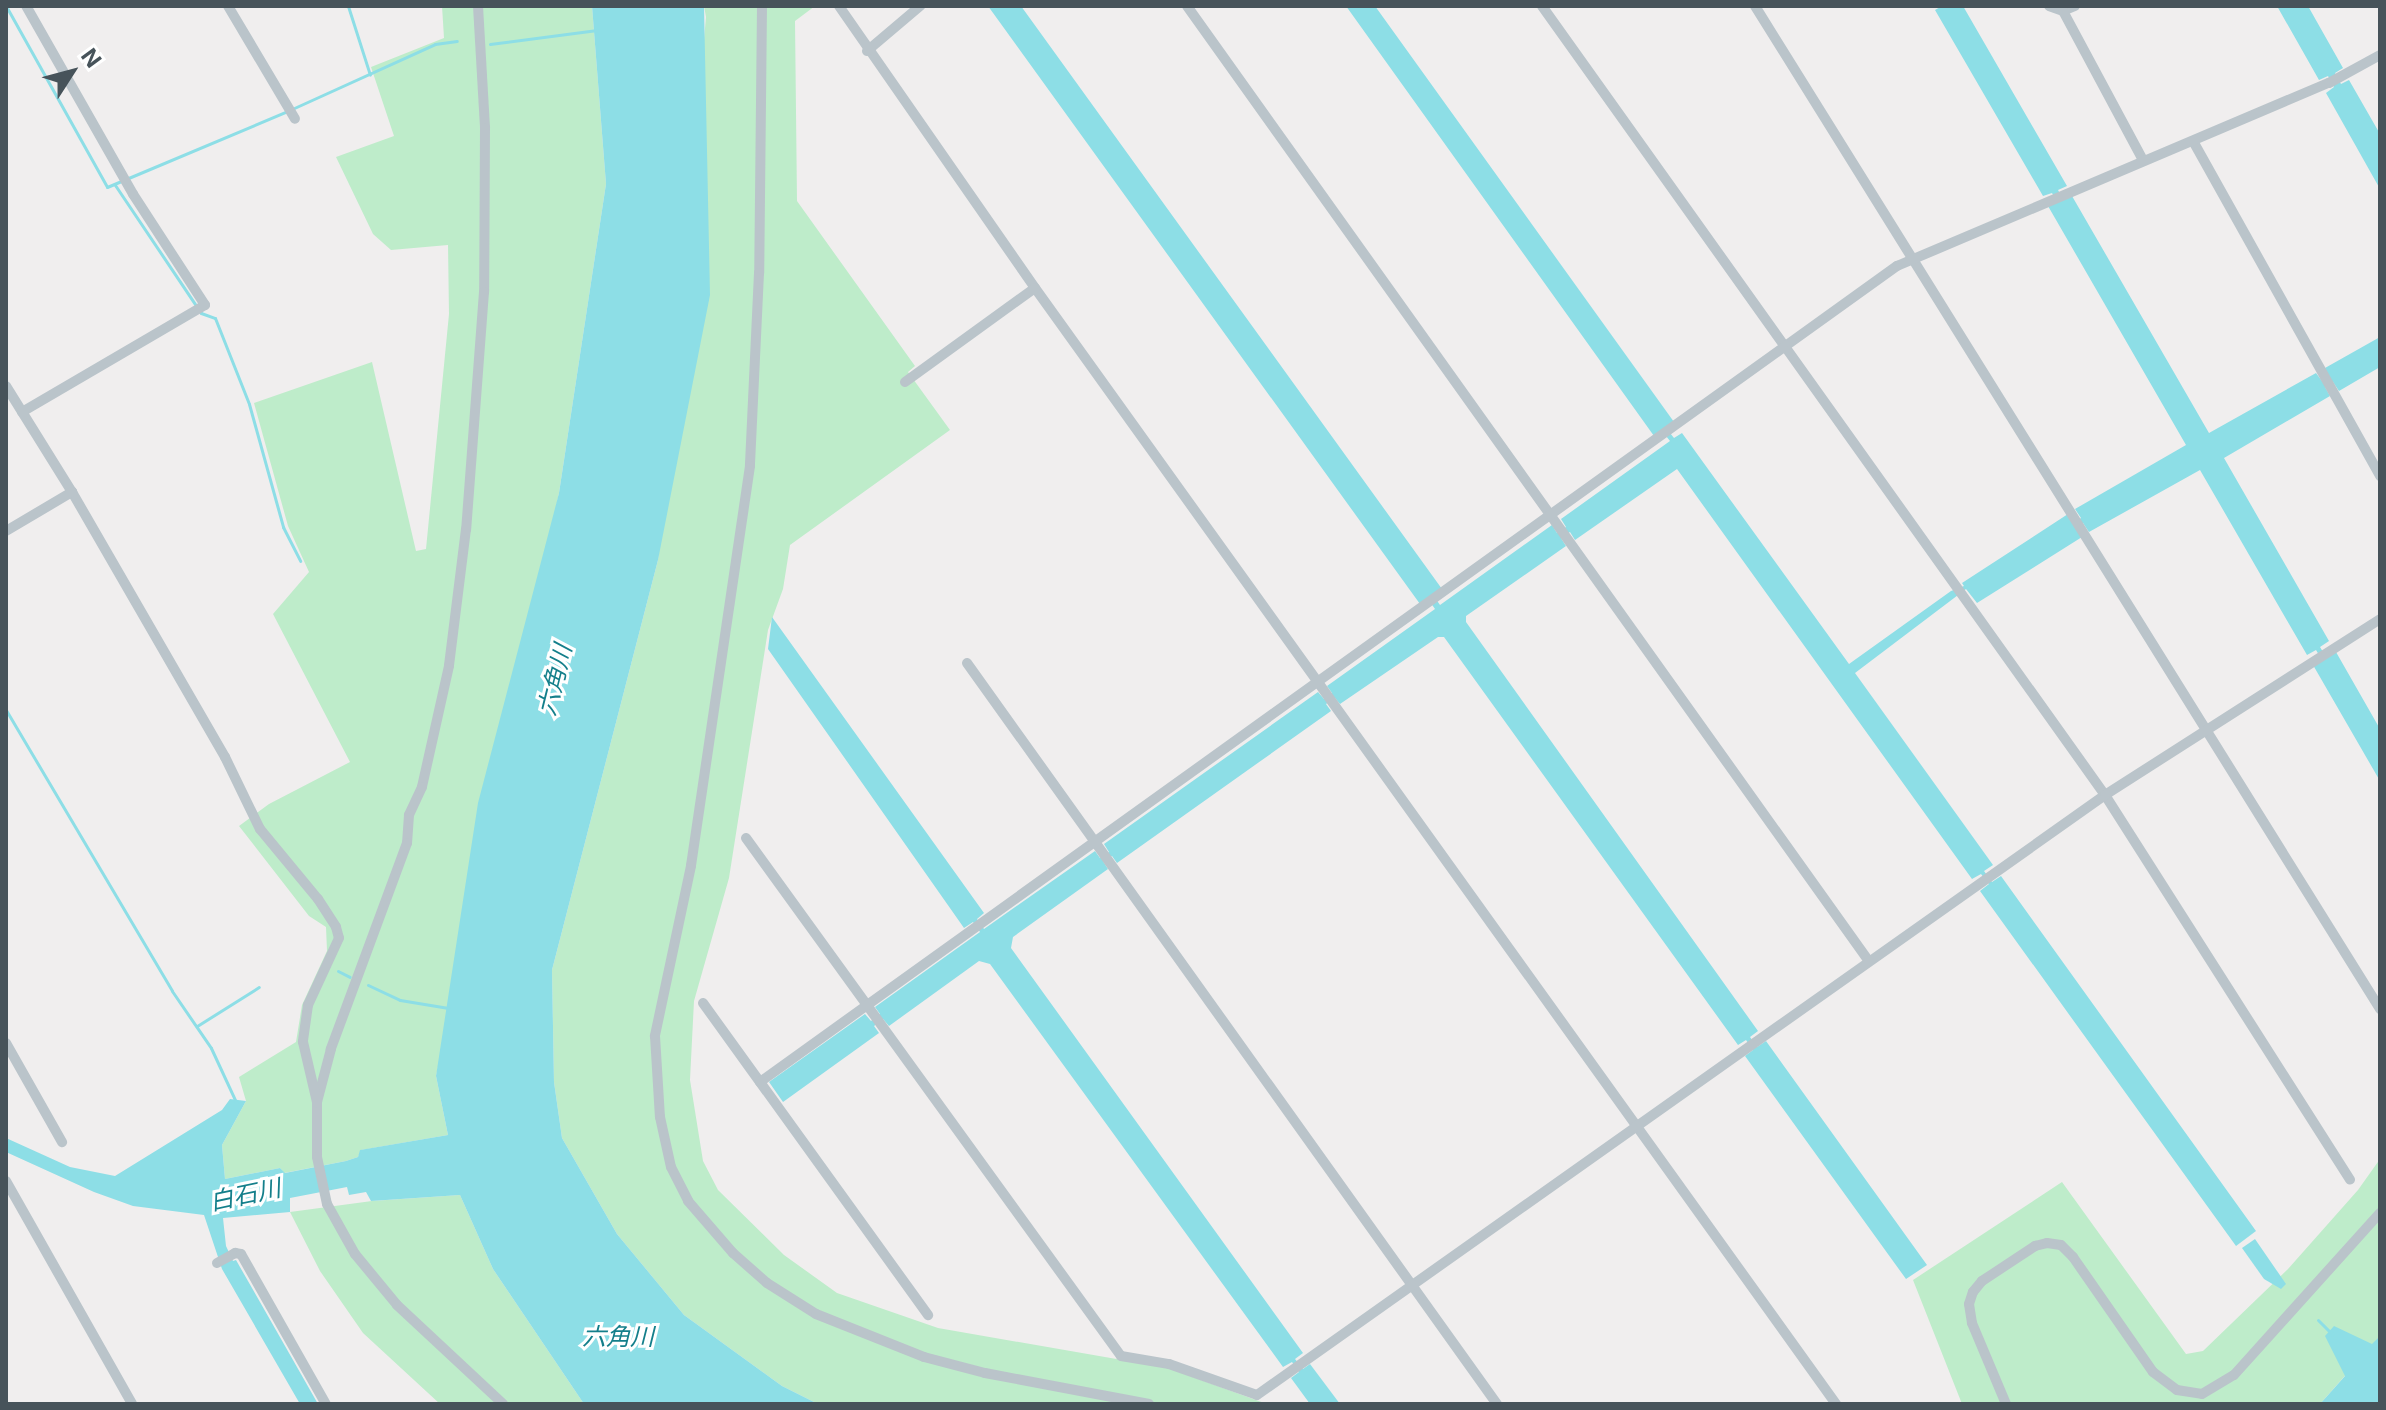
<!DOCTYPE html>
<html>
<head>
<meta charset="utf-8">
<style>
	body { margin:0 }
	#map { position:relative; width:2386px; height:1410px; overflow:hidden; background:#f0eeee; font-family:Inter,"Noto Sans JP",sans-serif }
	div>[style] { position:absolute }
	.green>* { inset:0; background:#beecca }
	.water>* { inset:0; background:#8ddee6 }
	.stream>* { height:3px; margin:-1.5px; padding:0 1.5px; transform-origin:1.5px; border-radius:1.5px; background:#8ddee6 }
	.minor>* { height:10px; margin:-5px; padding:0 5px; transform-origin:5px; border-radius:5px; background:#bac4ca }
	span { translate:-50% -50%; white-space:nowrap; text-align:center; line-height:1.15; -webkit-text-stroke:6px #fff; paint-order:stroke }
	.water-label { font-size:24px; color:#147f8b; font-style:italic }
	.frame { position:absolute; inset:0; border:8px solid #47535a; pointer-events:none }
	.north { position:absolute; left:32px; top:32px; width:80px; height:80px; -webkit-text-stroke:6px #fff; paint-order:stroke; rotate:54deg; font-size:22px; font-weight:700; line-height:32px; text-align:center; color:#47535a }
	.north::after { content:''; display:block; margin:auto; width:28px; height:36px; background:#47535a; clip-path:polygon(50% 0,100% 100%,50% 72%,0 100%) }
</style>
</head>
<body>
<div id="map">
	<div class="green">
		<div style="clip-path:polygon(442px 6px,592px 6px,606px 184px,559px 493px,436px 1076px,448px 1135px,361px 1150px,358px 1157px,346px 1161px,284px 1173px,280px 1168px,225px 1179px,222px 1145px,246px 1101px,239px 1077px,296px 1042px,302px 1005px,327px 951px,326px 927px,309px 916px,239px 826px,269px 804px,350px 762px,273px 614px,309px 572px,288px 526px,254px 403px,372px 362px,416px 551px,426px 549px,449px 314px,448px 245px,391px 250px,373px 234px,336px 157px,394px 136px,371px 67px,444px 38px)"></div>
		<div style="clip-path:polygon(704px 6px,815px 6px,795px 21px,797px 201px,915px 366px,908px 372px,950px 430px,790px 545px,783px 589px,768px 630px,729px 878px,694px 1001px,690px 1080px,703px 1161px,718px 1190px,784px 1255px,837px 1293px,938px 1328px,1168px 1368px,1267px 1404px,818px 1404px,782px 1386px,684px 1315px,617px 1234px,562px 1138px,554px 1082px,552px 970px,658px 560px,706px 17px)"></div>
		<div style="clip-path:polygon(2380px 1159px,2380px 1336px,2320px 1404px,1962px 1404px,1913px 1280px,2062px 1182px,2186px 1354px,2203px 1351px,2288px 1269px,2358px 1190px)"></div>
		<div style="clip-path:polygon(460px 1195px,493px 1269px,584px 1404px,440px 1404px,363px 1333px,320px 1271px,290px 1212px,372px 1201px)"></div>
	</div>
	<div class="water">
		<div style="clip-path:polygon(592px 6px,704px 6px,710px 295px,658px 560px,552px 970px,554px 1082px,562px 1138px,617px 1234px,684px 1315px,782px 1386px,818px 1404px,584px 1404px,493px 1269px,460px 1195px,371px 1201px,366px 1192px,349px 1195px,347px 1187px,290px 1198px,290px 1212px,223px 1218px,226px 1246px,233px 1261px,236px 1260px,318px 1404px,300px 1404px,222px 1269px,204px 1215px,133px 1206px,94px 1192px,6px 1152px,6px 1138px,70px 1167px,115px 1176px,222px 1110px,230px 1099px,246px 1101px,222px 1145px,225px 1179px,280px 1168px,285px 1173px,346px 1161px,358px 1157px,360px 1150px,448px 1135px,436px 1076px,478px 803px,559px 493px,606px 184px)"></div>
		<div style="clip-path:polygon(988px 6px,1021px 6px,1442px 589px,1433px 595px,1440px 605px,1552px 525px,1557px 533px,1566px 527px,1561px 519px,1670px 441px,1662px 431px,1654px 436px,1346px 6px,1375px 6px,1674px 422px,1666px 428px,1674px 438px,1682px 433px,1849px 664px,1951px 591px,1964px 586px,1962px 583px,2068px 514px,2074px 523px,2081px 518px,2075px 509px,2186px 445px,2048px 206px,2057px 202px,2052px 193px,2043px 196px,1935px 10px,1942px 6px,1963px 6px,2067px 186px,2058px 190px,2063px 199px,2072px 196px,2209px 433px,2316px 373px,2322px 381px,2325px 368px,2380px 337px,2380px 367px,2339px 391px,2333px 382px,2325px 387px,2330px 396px,2224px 458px,2329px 641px,2320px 647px,2326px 657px,2336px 652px,2380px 729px,2380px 781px,2313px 665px,2322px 660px,2316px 650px,2307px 655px,2200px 470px,2089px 532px,2083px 523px,2077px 528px,2082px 537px,1977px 603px,1966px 589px,1855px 673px,1993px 865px,1984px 871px,1992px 882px,2001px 876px,2256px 1231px,2236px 1246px,1980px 891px,1989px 884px,1981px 874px,1972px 879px,1677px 469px,1575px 540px,1570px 532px,1561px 538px,1566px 546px,1466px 616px,1466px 622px,1758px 1031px,1750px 1037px,1757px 1047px,1766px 1041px,1927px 1265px,1906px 1279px,1745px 1056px,1753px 1050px,1746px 1040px,1738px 1045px,1444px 637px,1438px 637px,1340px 704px,1335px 698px,1326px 704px,1331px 711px,1117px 863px,1112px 856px,1103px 861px,1108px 869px,1013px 937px,1011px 948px,1303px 1353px,1295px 1359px,1303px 1369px,1310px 1364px,1340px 1404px,1310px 1404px,1291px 1378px,1299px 1372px,1292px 1362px,1283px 1367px,990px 964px,979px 961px,889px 1026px,883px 1019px,874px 1026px,879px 1033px,783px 1102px,769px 1082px,865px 1014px,871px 1021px,880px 1014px,875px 1007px,980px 932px,973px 922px,964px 928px,768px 649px,772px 617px,984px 913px,977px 919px,984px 929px,1095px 851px,1100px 858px,1109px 852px,1104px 844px,1318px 692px,1324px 699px,1332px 693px,1327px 686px,1435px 609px,1428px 599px,1420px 604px)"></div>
		<div style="clip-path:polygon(2277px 6px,2308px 6px,2343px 68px,2335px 73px,2341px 84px,2349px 80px,2380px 134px,2380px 189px,2326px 93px,2334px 87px,2328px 76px,2319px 80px)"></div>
		<div style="clip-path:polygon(2255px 1239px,2286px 1284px,2281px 1289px,2264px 1279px,2242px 1248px)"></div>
		<div style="clip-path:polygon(2334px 1326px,2372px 1344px,2380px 1336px,2380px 1404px,2320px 1404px,2345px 1376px,2325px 1336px)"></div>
	</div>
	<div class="stream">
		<div style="left:6px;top:6px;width:207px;rotate:60.8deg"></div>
		<div style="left:107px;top:187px;width:193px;rotate:-22.8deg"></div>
		<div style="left:348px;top:6px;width:72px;rotate:72.3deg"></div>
		<div style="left:490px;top:44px;width:108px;rotate:-7.5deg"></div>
		<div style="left:292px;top:109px;width:157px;rotate:-24.4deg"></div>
		<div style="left:435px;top:44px;width:22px;rotate:-8deg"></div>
		<div style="left:115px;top:185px;width:154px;rotate:56.1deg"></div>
		<div style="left:201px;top:313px;width:15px;rotate:20deg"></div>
		<div style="left:215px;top:318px;width:92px;rotate:68.4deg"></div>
		<div style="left:249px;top:404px;width:128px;rotate:74.5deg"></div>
		<div style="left:283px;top:527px;width:38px;rotate:63deg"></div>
		<div style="left:6px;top:710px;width:326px;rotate:59.4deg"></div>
		<div style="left:172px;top:991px;width:69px;rotate:55.6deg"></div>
		<div style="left:211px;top:1048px;width:60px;rotate:65.2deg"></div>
		<div style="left:338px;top:971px;width:13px;rotate:27deg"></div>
		<div style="left:368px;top:985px;width:35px;rotate:25deg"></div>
		<div style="left:400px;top:1000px;width:49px;rotate:9.5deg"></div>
		<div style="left:197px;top:1026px;width:73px;rotate:-32.2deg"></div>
		<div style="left:2318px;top:1320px;width:20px;rotate:45deg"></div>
	</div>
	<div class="minor">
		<div style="left:228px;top:6px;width:131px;rotate:59.3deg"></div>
		<div style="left:478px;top:6px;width:122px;rotate:86.7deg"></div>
		<div style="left:485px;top:128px;width:164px;rotate:90.3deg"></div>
		<div style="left:484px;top:292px;width:238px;rotate:94.3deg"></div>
		<div style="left:466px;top:529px;width:138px;rotate:97.1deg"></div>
		<div style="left:449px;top:666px;width:124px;rotate:102.6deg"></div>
		<div style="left:422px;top:787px;width:31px;rotate:115deg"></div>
		<div style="left:409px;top:815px;width:28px;rotate:94deg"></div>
		<div style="left:407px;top:843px;width:220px;rotate:110.3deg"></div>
		<div style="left:331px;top:1049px;width:55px;rotate:104.8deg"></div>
		<div style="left:317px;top:1102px;width:55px;rotate:90deg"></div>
		<div style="left:317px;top:1157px;width:48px;rotate:78deg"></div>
		<div style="left:327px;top:1204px;width:57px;rotate:60.8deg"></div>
		<div style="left:355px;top:1254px;width:66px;rotate:50.5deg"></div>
		<div style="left:397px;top:1305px;width:145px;rotate:43deg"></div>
		<div style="left:762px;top:6px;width:267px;rotate:90.6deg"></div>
		<div style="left:759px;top:273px;width:193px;rotate:92.7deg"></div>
		<div style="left:750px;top:466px;width:404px;rotate:98.4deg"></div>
		<div style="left:691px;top:866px;width:174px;rotate:102deg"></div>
		<div style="left:655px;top:1036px;width:81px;rotate:86.5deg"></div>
		<div style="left:660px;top:1117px;width:51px;rotate:77.6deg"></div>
		<div style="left:671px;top:1167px;width:38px;rotate:63deg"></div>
		<div style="left:688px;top:1201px;width:69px;rotate:49.1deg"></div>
		<div style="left:733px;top:1253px;width:45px;rotate:41.4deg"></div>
		<div style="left:767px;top:1283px;width:58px;rotate:32.3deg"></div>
		<div style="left:816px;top:1314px;width:116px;rotate:21.7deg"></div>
		<div style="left:924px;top:1357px;width:63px;rotate:14.7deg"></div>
		<div style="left:985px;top:1373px;width:167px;rotate:10.7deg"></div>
		<div style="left:839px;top:6px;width:343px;rotate:55.2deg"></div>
		<div style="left:1035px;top:288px;width:1374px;rotate:54.33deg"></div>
		<div style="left:1187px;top:6px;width:1172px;rotate:54.48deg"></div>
		<div style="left:1542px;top:6px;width:969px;rotate:54.49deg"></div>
		<div style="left:2105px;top:795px;width:456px;rotate:57.5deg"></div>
		<div style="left:1755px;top:6px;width:1182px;rotate:58.07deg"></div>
		<div style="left:2049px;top:6px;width:15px;rotate:20deg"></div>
		<div style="left:2063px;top:11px;width:13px;rotate:-23deg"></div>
		<div style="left:2063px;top:11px;width:169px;rotate:61.8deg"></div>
		<div style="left:867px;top:51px;width:70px;rotate:-40.3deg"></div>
		<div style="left:2193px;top:141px;width:384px;rotate:60.8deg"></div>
		<div style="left:905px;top:382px;width:160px;rotate:-35.9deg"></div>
		<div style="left:6px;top:386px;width:125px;rotate:58.1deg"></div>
		<div style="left:72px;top:492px;width:306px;rotate:60deg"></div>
		<div style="left:225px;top:757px;width:80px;rotate:64.1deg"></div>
		<div style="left:260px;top:829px;width:91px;rotate:50.4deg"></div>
		<div style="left:318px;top:899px;width:33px;rotate:57deg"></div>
		<div style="left:336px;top:927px;width:11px;rotate:75deg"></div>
		<div style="left:339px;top:938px;width:74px;rotate:114.8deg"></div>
		<div style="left:308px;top:1005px;width:37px;rotate:98deg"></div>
		<div style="left:303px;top:1042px;width:62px;rotate:76.9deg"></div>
		<div style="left:22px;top:412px;width:212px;rotate:-30.3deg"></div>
		<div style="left:205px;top:305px;width:132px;rotate:-123deg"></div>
		<div style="left:133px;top:194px;width:216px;rotate:-119.6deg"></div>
		<div style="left:6px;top:531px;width:77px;rotate:-30.6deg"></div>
		<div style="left:967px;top:663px;width:911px;rotate:54.43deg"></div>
		<div style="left:746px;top:838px;width:639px;rotate:54.1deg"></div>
		<div style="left:1121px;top:1356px;width:49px;rotate:9.5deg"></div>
		<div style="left:1169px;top:1364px;width:93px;rotate:19.4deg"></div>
		<div style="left:1257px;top:1395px;width:1039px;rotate:-35.28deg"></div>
		<div style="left:2105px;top:795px;width:326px;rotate:-32.6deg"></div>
		<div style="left:703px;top:1003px;width:385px;rotate:54.2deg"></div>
		<div style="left:6px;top:1043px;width:114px;rotate:60.5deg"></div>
		<div style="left:760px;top:1082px;width:1400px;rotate:-35.67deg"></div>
		<div style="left:1897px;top:266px;width:469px;rotate:-23deg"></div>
		<div style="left:2329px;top:83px;width:58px;rotate:-28.8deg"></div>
		<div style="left:6px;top:1181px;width:256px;rotate:60.5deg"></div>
		<div style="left:217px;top:1263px;width:21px;rotate:-29deg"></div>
		<div style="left:235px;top:1253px;width:6px;rotate:9deg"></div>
		<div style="left:241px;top:1254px;width:172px;rotate:60.5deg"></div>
		<div style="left:2006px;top:1404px;width:88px;rotate:-112.8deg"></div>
		<div style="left:1972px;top:1323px;width:19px;rotate:-99deg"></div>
		<div style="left:1969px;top:1304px;width:13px;rotate:-72deg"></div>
		<div style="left:1973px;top:1292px;width:14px;rotate:-51deg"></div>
		<div style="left:1982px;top:1281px;width:64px;rotate:-33.4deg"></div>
		<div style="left:2035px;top:1246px;width:12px;rotate:-14deg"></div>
		<div style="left:2047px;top:1243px;width:14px;rotate:8deg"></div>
		<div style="left:2061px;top:1245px;width:17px;rotate:45deg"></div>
		<div style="left:2073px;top:1257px;width:140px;rotate:55.2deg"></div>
		<div style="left:2153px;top:1372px;width:30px;rotate:37deg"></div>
		<div style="left:2177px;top:1390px;width:25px;rotate:9deg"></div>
		<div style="left:2202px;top:1394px;width:37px;rotate:-31deg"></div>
		<div style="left:2234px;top:1375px;width:218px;rotate:-48deg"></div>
	</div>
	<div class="water-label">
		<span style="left:555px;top:680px;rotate:-76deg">六角川</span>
		<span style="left:245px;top:1195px;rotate:-12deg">白石川</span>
		<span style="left:618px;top:1337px">六角川</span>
	</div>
	<div class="frame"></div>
	<div class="north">N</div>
</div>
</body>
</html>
